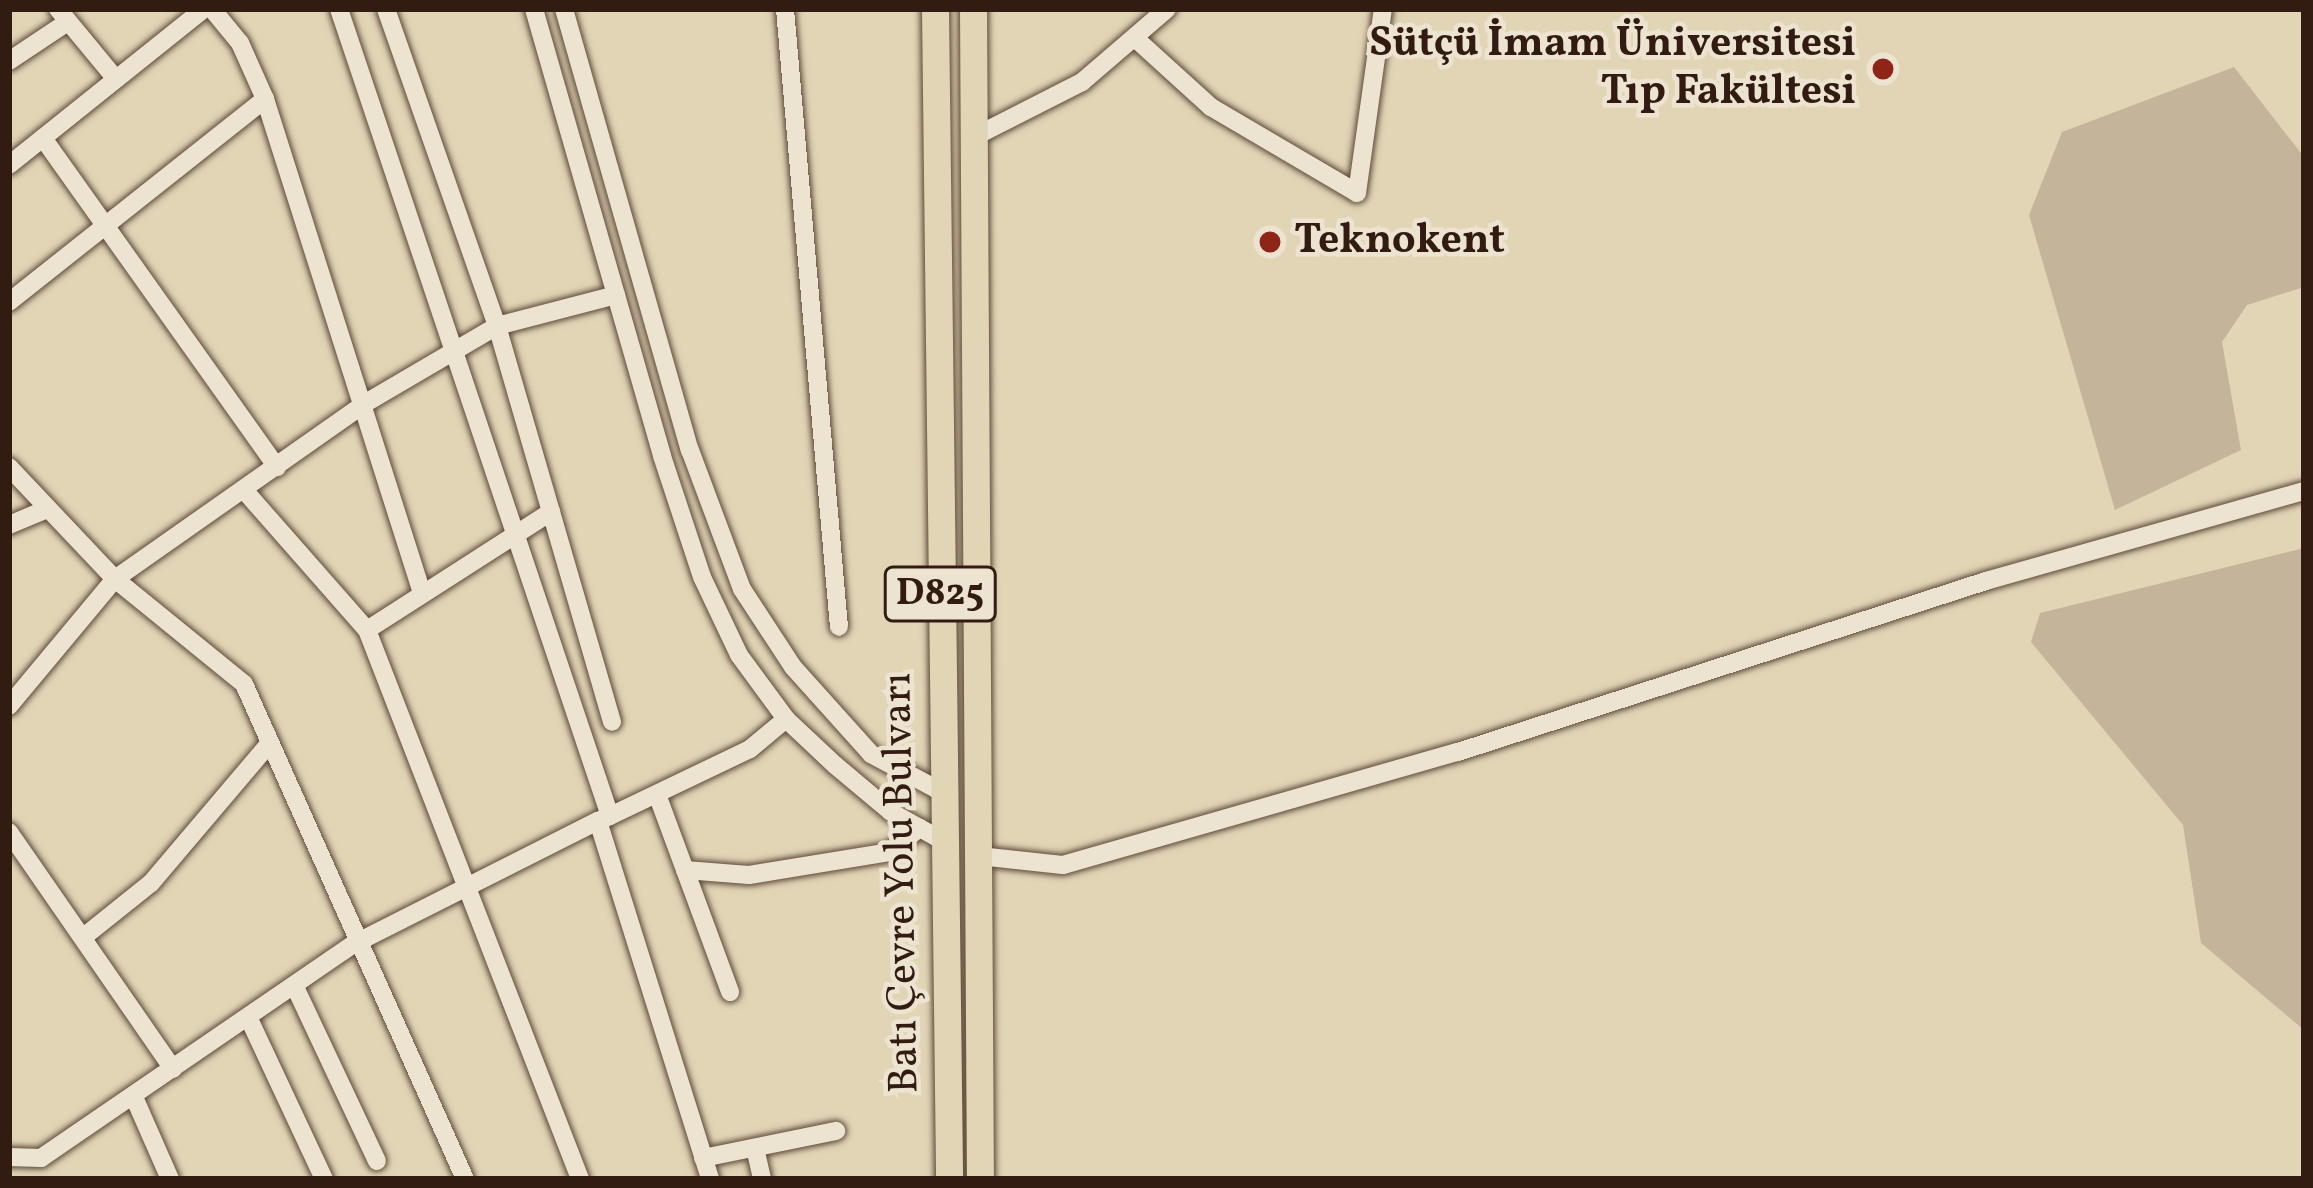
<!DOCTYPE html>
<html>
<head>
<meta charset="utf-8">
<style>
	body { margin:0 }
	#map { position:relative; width:2313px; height:1188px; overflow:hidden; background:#e2d5b6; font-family:Vollkorn,serif }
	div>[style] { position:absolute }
	.green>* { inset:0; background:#c4b59a }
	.roads { filter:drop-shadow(0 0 3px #5e4a3a) drop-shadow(0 0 3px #5e4a3a) }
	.minor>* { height:18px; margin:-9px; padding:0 9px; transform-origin:9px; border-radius:9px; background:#ece4d0 }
	.highway>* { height:27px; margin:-13.5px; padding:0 13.5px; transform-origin:13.5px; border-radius:13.5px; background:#e2d5b6 }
	.dots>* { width:33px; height:33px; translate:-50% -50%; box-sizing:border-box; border:6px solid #ece4d0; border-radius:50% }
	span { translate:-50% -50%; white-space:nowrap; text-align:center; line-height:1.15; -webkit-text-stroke:9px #ece4d0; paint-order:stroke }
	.shield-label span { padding:3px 9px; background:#ece4d0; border:3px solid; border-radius:9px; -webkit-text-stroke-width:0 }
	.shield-label { font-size:39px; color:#321b11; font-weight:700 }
	.poi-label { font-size:42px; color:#321b11; font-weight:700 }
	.right { translate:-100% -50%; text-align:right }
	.left { translate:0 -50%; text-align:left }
	.street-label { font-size:42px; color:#321b11 }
	.frame { position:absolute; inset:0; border:12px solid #321b11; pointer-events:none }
</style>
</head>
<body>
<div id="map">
	<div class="green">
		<div style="clip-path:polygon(2234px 67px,2304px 157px,2304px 287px,2247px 305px,2222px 342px,2241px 450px,2115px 510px,2029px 215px,2062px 132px)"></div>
		<div style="clip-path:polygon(2304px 548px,2304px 1030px,2201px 943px,2183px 825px,2031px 642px,2040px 613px)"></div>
	</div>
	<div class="roads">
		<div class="minor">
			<div style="left:58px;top:9px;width:91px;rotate:50.4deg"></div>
			<div style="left:212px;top:9px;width:44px;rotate:50.5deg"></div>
			<div style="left:240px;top:43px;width:61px;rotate:65.9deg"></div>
			<div style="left:265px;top:99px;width:515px;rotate:72.37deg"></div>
			<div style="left:339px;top:9px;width:851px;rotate:71.44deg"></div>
			<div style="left:610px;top:816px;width:13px;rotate:157deg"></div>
			<div style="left:598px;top:821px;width:375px;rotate:72.6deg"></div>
			<div style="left:386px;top:9px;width:336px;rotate:70.7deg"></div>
			<div style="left:497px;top:326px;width:412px;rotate:73.8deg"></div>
			<div style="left:534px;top:9px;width:465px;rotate:74deg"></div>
			<div style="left:662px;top:456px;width:127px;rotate:71.7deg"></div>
			<div style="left:702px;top:577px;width:86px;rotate:64.6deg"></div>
			<div style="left:739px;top:655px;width:79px;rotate:53.7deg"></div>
			<div style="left:786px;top:719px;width:67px;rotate:43.2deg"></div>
			<div style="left:835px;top:765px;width:73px;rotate:40deg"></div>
			<div style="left:891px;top:812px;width:60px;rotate:29.1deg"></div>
			<div style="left:564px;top:9px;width:459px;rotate:74.1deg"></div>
			<div style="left:690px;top:450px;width:148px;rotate:69.5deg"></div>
			<div style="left:742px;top:589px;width:93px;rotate:56.8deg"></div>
			<div style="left:793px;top:667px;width:117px;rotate:48.1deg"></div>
			<div style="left:871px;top:754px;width:81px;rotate:28.2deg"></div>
			<div style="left:785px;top:9px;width:620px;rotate:85.01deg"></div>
			<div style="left:1137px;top:40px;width:100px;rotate:42.2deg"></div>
			<div style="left:1211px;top:107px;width:169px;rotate:30.5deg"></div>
			<div style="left:1357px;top:193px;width:186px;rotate:-82deg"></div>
			<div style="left:9px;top:61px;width:69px;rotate:-33.7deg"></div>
			<div style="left:976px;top:136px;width:119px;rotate:-27deg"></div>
			<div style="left:1082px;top:82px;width:112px;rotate:-40.7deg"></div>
			<div style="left:43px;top:138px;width:404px;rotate:54.6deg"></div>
			<div style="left:9px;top:165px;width:250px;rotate:-38.7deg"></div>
			<div style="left:9px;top:302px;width:327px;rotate:-38.4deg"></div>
			<div style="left:9px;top:467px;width:154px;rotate:46.6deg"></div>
			<div style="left:115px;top:579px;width:166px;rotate:39.1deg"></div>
			<div style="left:244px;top:684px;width:542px;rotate:65.94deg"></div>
			<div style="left:244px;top:490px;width:186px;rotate:48.7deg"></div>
			<div style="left:367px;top:630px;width:589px;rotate:68.79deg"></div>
			<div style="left:9px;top:525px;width:41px;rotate:-22.8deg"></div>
			<div style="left:367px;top:630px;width:219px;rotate:-32.7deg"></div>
			<div style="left:9px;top:706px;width:165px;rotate:-50.2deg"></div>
			<div style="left:115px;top:579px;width:304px;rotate:-35.1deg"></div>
			<div style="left:364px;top:404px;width:154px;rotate:-30.4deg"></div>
			<div style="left:497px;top:326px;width:123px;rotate:-14.6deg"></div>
			<div style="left:658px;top:797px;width:208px;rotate:69.7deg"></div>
			<div style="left:610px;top:816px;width:155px;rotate:-25.6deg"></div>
			<div style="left:750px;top:749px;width:47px;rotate:-39.8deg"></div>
			<div style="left:9px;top:832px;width:288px;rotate:55.3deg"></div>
			<div style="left:979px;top:856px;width:84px;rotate:6.1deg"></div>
			<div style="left:1063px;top:865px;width:411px;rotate:-16deg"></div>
			<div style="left:1458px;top:752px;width:555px;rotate:-17.95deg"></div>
			<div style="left:1986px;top:581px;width:330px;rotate:-15.8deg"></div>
			<div style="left:685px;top:870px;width:64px;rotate:4.5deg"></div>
			<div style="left:749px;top:875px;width:142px;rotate:-9.3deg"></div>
			<div style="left:889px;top:852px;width:39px;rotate:-38deg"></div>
			<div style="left:86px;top:935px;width:83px;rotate:-38.7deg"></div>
			<div style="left:151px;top:883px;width:181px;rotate:-49.7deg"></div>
			<div style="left:296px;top:989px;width:190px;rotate:64.8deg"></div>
			<div style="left:250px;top:1021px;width:174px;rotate:64.9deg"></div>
			<div style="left:134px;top:1097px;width:90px;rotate:66.3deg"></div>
			<div style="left:755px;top:1148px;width:32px;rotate:77deg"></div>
			<div style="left:9px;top:1157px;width:32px;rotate:2deg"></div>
			<div style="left:41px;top:1158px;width:379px;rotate:-34.4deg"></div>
			<div style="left:354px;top:944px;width:273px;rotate:-26.8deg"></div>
			<div style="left:703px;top:1158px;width:136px;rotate:-11.5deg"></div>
		</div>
		<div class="highway">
			<div style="left:935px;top:9px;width:1170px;rotate:89.31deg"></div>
			<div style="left:973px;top:9px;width:1170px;rotate:89.66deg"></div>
		</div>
	</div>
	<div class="dots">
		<div style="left:1883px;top:69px;background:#8f2418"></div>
		<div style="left:1270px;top:242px;background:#8f2418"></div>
	</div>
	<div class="shield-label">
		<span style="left:940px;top:594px">D825</span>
	</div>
	<div class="poi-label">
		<span class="right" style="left:1856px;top:69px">Sütçü İmam Üniversitesi<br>Tıp Fakültesi</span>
		<span class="left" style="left:1294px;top:242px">Teknokent</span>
	</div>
	<div class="street-label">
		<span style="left:903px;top:883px;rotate:-91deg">Batı Çevre Yolu Bulvarı</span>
	</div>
	<div class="frame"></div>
</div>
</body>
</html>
